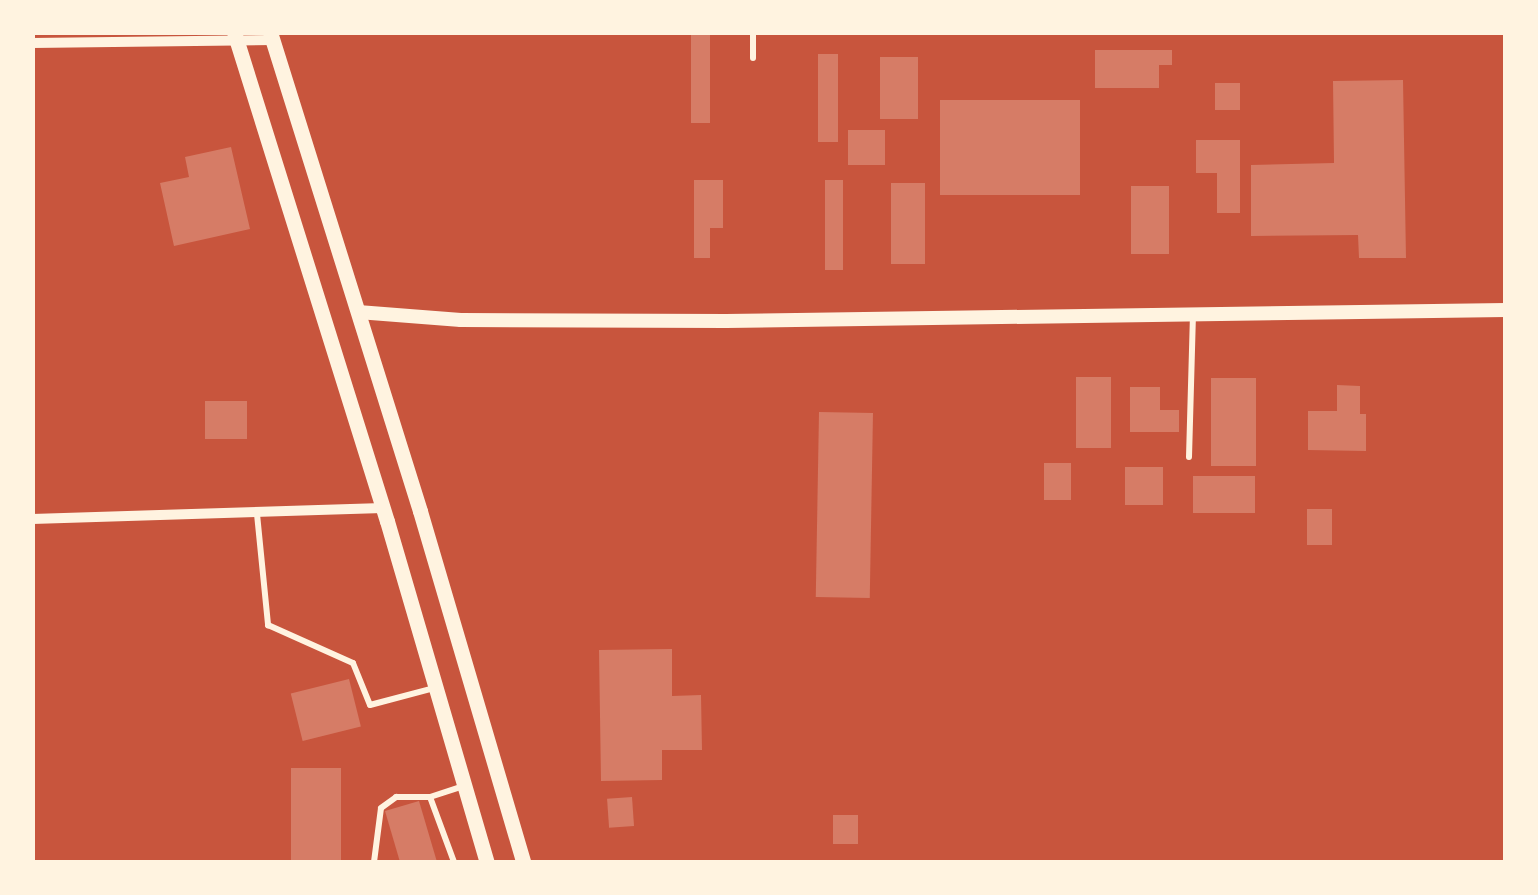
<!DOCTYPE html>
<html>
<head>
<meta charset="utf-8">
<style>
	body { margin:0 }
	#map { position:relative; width:1538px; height:895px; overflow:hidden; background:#c8553d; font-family:Overpass,sans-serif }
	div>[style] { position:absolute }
	.building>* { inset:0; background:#d67c66; transform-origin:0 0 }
	.service>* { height:6px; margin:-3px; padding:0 3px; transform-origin:3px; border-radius:3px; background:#fff3e0 }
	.minor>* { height:10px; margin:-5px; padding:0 5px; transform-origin:5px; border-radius:5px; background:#fff3e0 }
	.tertiary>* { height:14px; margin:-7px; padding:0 7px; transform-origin:7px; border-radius:7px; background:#fff3e0 }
	.secondary>* { height:15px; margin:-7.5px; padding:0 7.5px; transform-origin:7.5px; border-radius:7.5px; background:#fff3e0 }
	span { translate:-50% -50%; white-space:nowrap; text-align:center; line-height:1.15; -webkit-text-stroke:10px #fff3e0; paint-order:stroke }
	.frame { position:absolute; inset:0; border:35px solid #fff3e0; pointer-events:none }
</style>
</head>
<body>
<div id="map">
	<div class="building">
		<div style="left:691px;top:34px;width:19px;height:89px"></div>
		<div style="clip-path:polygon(1095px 50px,1172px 50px,1172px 65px,1159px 65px,1159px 88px,1095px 88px)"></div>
		<div style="left:818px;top:54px;width:20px;height:88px"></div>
		<div style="left:880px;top:57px;width:38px;height:62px"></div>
		<div style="clip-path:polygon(1403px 80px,1406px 258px,1359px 258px,1358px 235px,1251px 236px,1251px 165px,1334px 163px,1333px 81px)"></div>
		<div style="left:1215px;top:83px;width:25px;height:27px"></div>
		<div style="left:940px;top:100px;width:140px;height:95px"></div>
		<div style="left:848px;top:130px;width:37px;height:35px"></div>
		<div style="clip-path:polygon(1196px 140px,1240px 140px,1240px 213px,1217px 213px,1217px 173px,1196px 173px)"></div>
		<div style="clip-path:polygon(231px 147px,250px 229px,174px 246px,160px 183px,189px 177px,185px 157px)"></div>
		<div style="clip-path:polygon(694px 180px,723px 180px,723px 228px,710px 228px,710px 258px,694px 258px)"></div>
		<div style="left:825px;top:180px;width:18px;height:90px"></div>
		<div style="left:891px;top:183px;width:34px;height:81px"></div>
		<div style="left:1131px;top:186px;width:38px;height:68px"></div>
		<div style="left:1076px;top:377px;width:35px;height:71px"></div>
		<div style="left:1211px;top:378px;width:45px;height:88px"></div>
		<div style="clip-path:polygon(1337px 385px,1360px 386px,1360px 414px,1366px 414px,1366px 451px,1308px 450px,1308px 411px,1337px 411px)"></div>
		<div style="clip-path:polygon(1130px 387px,1160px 387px,1160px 410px,1179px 410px,1179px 432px,1130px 432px)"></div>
		<div style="left:205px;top:401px;width:42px;height:38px"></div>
		<div style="left:819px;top:412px;width:54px;height:185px;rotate:1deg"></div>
		<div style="left:1044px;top:463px;width:27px;height:37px"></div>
		<div style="left:1125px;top:467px;width:38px;height:38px"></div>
		<div style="left:1193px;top:476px;width:62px;height:37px"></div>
		<div style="left:1307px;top:509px;width:25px;height:36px"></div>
		<div style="clip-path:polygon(672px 649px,672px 696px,701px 695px,702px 750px,662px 750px,662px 780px,601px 781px,599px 650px)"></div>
		<div style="left:349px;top:679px;width:49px;height:60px;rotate:76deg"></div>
		<div style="left:291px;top:768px;width:50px;height:94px"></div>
		<div style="left:632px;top:797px;width:29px;height:25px;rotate:86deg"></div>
		<div style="clip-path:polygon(419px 801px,437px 862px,400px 862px,385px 811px)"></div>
		<div style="left:833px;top:815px;width:25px;height:29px"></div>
	</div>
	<div class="service">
		<div style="left:753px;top:32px;width:26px;rotate:90deg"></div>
		<div style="left:1189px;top:457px;width:142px;rotate:-88.4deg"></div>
		<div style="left:257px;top:514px;width:112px;rotate:84.3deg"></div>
		<div style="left:268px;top:625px;width:93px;rotate:24.1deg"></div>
		<div style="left:353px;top:663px;width:45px;rotate:68deg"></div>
		<div style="left:370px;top:705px;width:66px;rotate:-14.9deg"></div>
		<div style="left:430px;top:797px;width:69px;rotate:69.7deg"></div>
		<div style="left:374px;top:862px;width:54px;rotate:-82.6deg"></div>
		<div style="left:381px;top:808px;width:19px;rotate:-36deg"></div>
		<div style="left:396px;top:797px;width:34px"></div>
		<div style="left:430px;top:797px;width:35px;rotate:-18deg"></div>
	</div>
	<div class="minor">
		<div style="left:32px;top:43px;width:241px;rotate:-0.7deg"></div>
		<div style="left:32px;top:519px;width:351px;rotate:-1.8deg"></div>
	</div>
	<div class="tertiary">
		<div style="left:358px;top:312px;width:103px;rotate:4.4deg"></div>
		<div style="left:461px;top:320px;width:265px;rotate:0.2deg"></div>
		<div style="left:726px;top:321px;width:780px;rotate:-0.81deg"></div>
	</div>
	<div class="secondary">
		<div style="left:234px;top:32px;width:512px;rotate:72.63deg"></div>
		<div style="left:387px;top:521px;width:355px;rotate:73.7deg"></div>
		<div style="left:270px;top:32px;width:502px;rotate:72.61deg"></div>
		<div style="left:420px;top:511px;width:366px;rotate:73.6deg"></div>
	</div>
	<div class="frame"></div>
</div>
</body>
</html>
